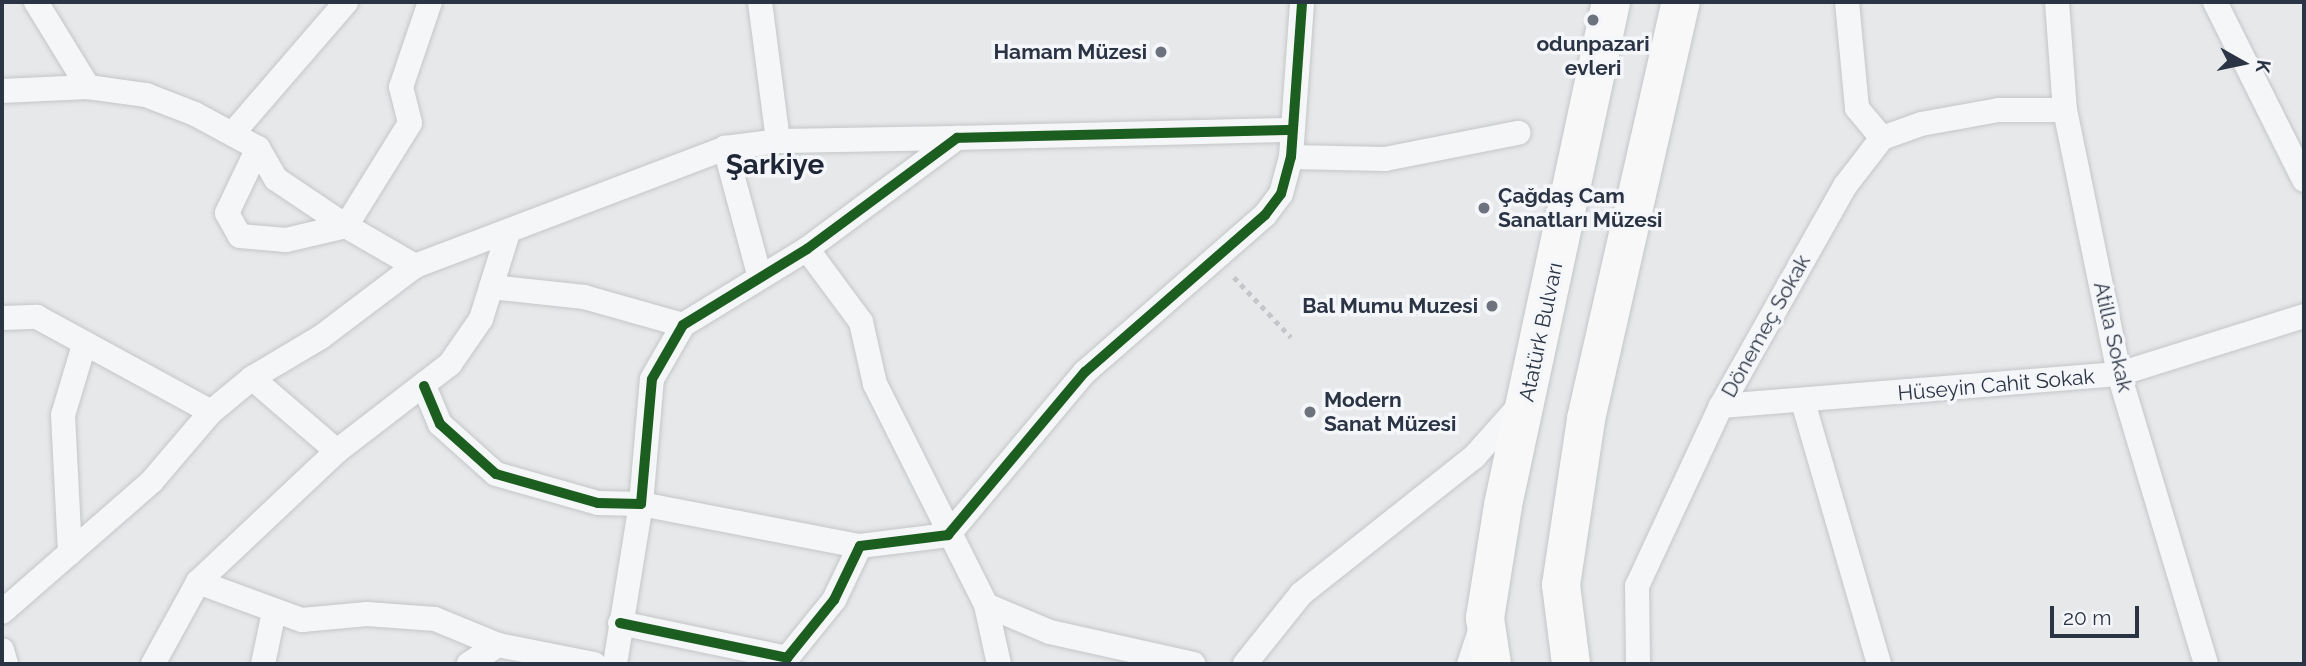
<!DOCTYPE html>
<html>
<head>
<meta charset="utf-8">
<style>
	body { margin:0 }
	#map { position:relative; width:2306px; height:666px; overflow:hidden; background:#e6e8ea; font-family:Raleway,sans-serif }
	div>[style] { position:absolute }
	.path>* { height:4.5px; margin-top:-2.25px; transform-origin:0; background:repeating-linear-gradient(90deg,#c5c6ca 0 5px,transparent 0 10px) }
	.roads { filter:drop-shadow(0 0 2px #c4c6c8) drop-shadow(0 0 2px #c4c6c8) }
	.minor>* { height:24px; margin:-12px; padding:0 12px; transform-origin:12px; border-radius:12px; background:#f5f6f7 }
	.primary>* { height:38px; margin:-19px; padding:0 19px; transform-origin:19px; border-radius:19px; background:#f8f8f8 }
	.cycleway>* { height:10px; margin:-5px; padding:0 5px; transform-origin:5px; border-radius:5px; background:#1b5e20 }
	.dots>* { width:19px; height:19px; translate:-50% -50%; box-sizing:border-box; border:4px solid #f4f6f9; border-radius:50% }
	span { translate:-50% -50%; white-space:nowrap; text-align:center; line-height:1.15; -webkit-text-stroke:7px #f4f6f9; paint-order:stroke }
	.poi-label { font-size:21px; color:#2b3445; font-weight:700 }
	.right { translate:-100% -50%; text-align:right }
	.left { translate:0 -50%; text-align:left }
	.street-label { font-size:21px; color:#2b3445 }
	.district-label { font-size:28px; color:#1d2536; font-weight:700 }
	.frame { position:absolute; inset:0; border:4px solid #2b3445; pointer-events:none }
	.north { position:absolute; left:2208px; top:28px; width:70px; height:70px; -webkit-text-stroke:5px #f4f6f9; paint-order:stroke; rotate:99deg; font-size:19px; font-weight:700; line-height:28px; text-align:center; color:#2b3445 }
	.north::after { content:''; display:block; margin:auto; width:24px; height:32px; background:#2b3445; clip-path:polygon(50% 0,100% 100%,50% 72%,0 100%) }
	.scale { position:absolute; left:2050px; top:606px; width:89px; height:32px; box-sizing:border-box; border:4px solid #2b3445; border-top:0; padding-left:9px; font-size:21px; line-height:24px; white-space:nowrap; color:#2b3445; -webkit-text-stroke:5px #f4f6f9; paint-order:stroke }
</style>
</head>
<body>
<div id="map">
	<div class="path">
		<div style="left:1234px;top:277px;width:83px;rotate:46.5deg"></div>
	</div>
	<div class="roads">
		<div class="minor">
			<div style="left:36px;top:2px;width:100px;rotate:58.5deg"></div>
			<div style="left:760px;top:2px;width:140px;rotate:82.6deg"></div>
			<div style="left:2057px;top:2px;width:108px;rotate:85.8deg"></div>
			<div style="left:2065px;top:110px;width:269px;rotate:78.4deg"></div>
			<div style="left:2119px;top:374px;width:303px;rotate:73.3deg"></div>
			<div style="left:2215px;top:2px;width:199px;rotate:63.4deg"></div>
			<div style="left:2px;top:91px;width:86px;rotate:-2.7deg"></div>
			<div style="left:88px;top:87px;width:59px;rotate:7.9deg"></div>
			<div style="left:146px;top:95px;width:53px;rotate:21.2deg"></div>
			<div style="left:195px;top:114px;width:72px;rotate:28.4deg"></div>
			<div style="left:258px;top:148px;width:72px;rotate:115.5deg"></div>
			<div style="left:227px;top:213px;width:26px;rotate:61deg"></div>
			<div style="left:240px;top:236px;width:46px;rotate:5deg"></div>
			<div style="left:286px;top:240px;width:62px;rotate:-13.1deg"></div>
			<div style="left:346px;top:226px;width:80px;rotate:30.1deg"></div>
			<div style="left:415px;top:266px;width:332px;rotate:-20.8deg"></div>
			<div style="left:233px;top:133px;width:173px;rotate:-49.2deg"></div>
			<div style="left:1882px;top:138px;width:41px;rotate:-19.7deg"></div>
			<div style="left:1921px;top:124px;width:79px;rotate:-10.2deg"></div>
			<div style="left:1999px;top:110px;width:66px"></div>
			<div style="left:258px;top:148px;width:36px;rotate:60deg"></div>
			<div style="left:276px;top:179px;width:84px;rotate:33.9deg"></div>
			<div style="left:346px;top:226px;width:121px;rotate:-58.1deg"></div>
			<div style="left:410px;top:123px;width:37px;rotate:-104deg"></div>
			<div style="left:401px;top:87px;width:90px;rotate:-71.2deg"></div>
			<div style="left:1291px;top:157px;width:94px;rotate:1.2deg"></div>
			<div style="left:1385px;top:159px;width:136px;rotate:-11.1deg"></div>
			<div style="left:807px;top:249px;width:91px;rotate:53.5deg"></div>
			<div style="left:861px;top:322px;width:64px;rotate:77.3deg"></div>
			<div style="left:875px;top:384px;width:247px;rotate:63.3deg"></div>
			<div style="left:986px;top:605px;width:60px;rotate:77.6deg"></div>
			<div style="left:759px;top:274px;width:131px;rotate:-105.1deg"></div>
			<div style="left:725px;top:148px;width:53px;rotate:-7.5deg"></div>
			<div style="left:778px;top:141px;width:179px;rotate:-1deg"></div>
			<div style="left:491px;top:287px;width:94px;rotate:6.1deg"></div>
			<div style="left:584px;top:297px;width:103px;rotate:15.8deg"></div>
			<div style="left:2px;top:318px;width:35px;rotate:-2deg"></div>
			<div style="left:37px;top:317px;width:198px;rotate:28.6deg"></div>
			<div style="left:252px;top:378px;width:112px;rotate:40.7deg"></div>
			<div style="left:424px;top:386px;width:41px;rotate:67.2deg"></div>
			<div style="left:440px;top:424px;width:75px;rotate:41.8deg"></div>
			<div style="left:496px;top:474px;width:106px;rotate:15.9deg"></div>
			<div style="left:598px;top:503px;width:43px;rotate:1.3deg"></div>
			<div style="left:641px;top:504px;width:125px;rotate:-85deg"></div>
			<div style="left:652px;top:379px;width:62px;rotate:-60.1deg"></div>
			<div style="left:683px;top:325px;width:145px;rotate:-31.5deg"></div>
			<div style="left:807px;top:249px;width:187px;rotate:-36.5deg"></div>
			<div style="left:957px;top:138px;width:335px;rotate:-1.4deg"></div>
			<div style="left:1803px;top:402px;width:273px;rotate:73.8deg"></div>
			<div style="left:1721px;top:406px;width:399px;rotate:-4.6deg"></div>
			<div style="left:2119px;top:374px;width:194px;rotate:-17.4deg"></div>
			<div style="left:70px;top:553px;width:138px;rotate:-92.9deg"></div>
			<div style="left:63px;top:415px;width:73px;rotate:-73.3deg"></div>
			<div style="left:198px;top:582px;width:111px;rotate:20.1deg"></div>
			<div style="left:302px;top:620px;width:65px;rotate:-5.3deg"></div>
			<div style="left:367px;top:614px;width:68px;rotate:4.2deg"></div>
			<div style="left:435px;top:619px;width:68px;rotate:22.4deg"></div>
			<div style="left:498px;top:645px;width:35px;rotate:147deg"></div>
			<div style="left:986px;top:605px;width:69px;rotate:22.9deg"></div>
			<div style="left:1050px;top:632px;width:147px;rotate:12.6deg"></div>
			<div style="left:2px;top:612px;width:199px;rotate:-41.1deg"></div>
			<div style="left:152px;top:481px;width:91px;rotate:-49.5deg"></div>
			<div style="left:211px;top:412px;width:53px;rotate:-39.7deg"></div>
			<div style="left:252px;top:378px;width:80px;rotate:-30.7deg"></div>
			<div style="left:321px;top:337px;width:118px;rotate:-37.1deg"></div>
			<div style="left:620px;top:623px;width:171px;rotate:11.8deg"></div>
			<div style="left:787px;top:658px;width:75px;rotate:-51deg"></div>
			<div style="left:834px;top:600px;width:60px;rotate:-64.3deg"></div>
			<div style="left:860px;top:546px;width:89px;rotate:-7.1deg"></div>
			<div style="left:948px;top:535px;width:213px;rotate:-50deg"></div>
			<div style="left:1085px;top:372px;width:239px;rotate:-41.1deg"></div>
			<div style="left:1265px;top:215px;width:26px;rotate:-53deg"></div>
			<div style="left:1281px;top:194px;width:38px;rotate:-75deg"></div>
			<div style="left:1291px;top:157px;width:155px;rotate:-85.9deg"></div>
			<div style="left:498px;top:645px;width:98px;rotate:11.2deg"></div>
			<div style="left:2px;top:650px;width:15px;rotate:74deg"></div>
			<div style="left:153px;top:664px;width:94px;rotate:-61.2deg"></div>
			<div style="left:198px;top:582px;width:191px;rotate:-43.3deg"></div>
			<div style="left:337px;top:451px;width:143px;rotate:-37.6deg"></div>
			<div style="left:450px;top:364px;width:55px;rotate:-55.4deg"></div>
			<div style="left:481px;top:319px;width:87px;rotate:-72.6deg"></div>
			<div style="left:263px;top:664px;width:53px;rotate:-78.1deg"></div>
			<div style="left:615px;top:664px;width:162px;rotate:-80.8deg"></div>
			<div style="left:641px;top:504px;width:223px;rotate:10.9deg"></div>
			<div style="left:1245px;top:664px;width:90px;rotate:-51.3deg"></div>
			<div style="left:1301px;top:594px;width:221px;rotate:-38.4deg"></div>
			<div style="left:1474px;top:457px;width:71px;rotate:-48.4deg"></div>
			<div style="left:1469px;top:664px;width:41px;rotate:-71.6deg"></div>
			<div style="left:1638px;top:664px;width:78px;rotate:-90.7deg"></div>
			<div style="left:1637px;top:586px;width:199px;rotate:-65deg"></div>
			<div style="left:1721px;top:406px;width:253px;rotate:-60.6deg"></div>
			<div style="left:1845px;top:186px;width:61px;rotate:-52.4deg"></div>
			<div style="left:1882px;top:138px;width:39px;rotate:-130deg"></div>
			<div style="left:1857px;top:108px;width:106px;rotate:-95.4deg"></div>
		</div>
		<div class="primary">
			<div style="left:1492px;top:664px;width:47px;rotate:-98.7deg"></div>
			<div style="left:1485px;top:618px;width:114px;rotate:-80.9deg"></div>
			<div style="left:1503px;top:505px;width:514px;rotate:-77.88deg"></div>
			<div style="left:1571px;top:664px;width:80px;rotate:-97.2deg"></div>
			<div style="left:1561px;top:585px;width:168px;rotate:-81.4deg"></div>
			<div style="left:1586px;top:419px;width:428px;rotate:-77.2deg"></div>
		</div>
	</div>
	<div class="cycleway">
		<div style="left:424px;top:386px;width:41px;rotate:67.2deg"></div>
		<div style="left:440px;top:424px;width:75px;rotate:41.8deg"></div>
		<div style="left:496px;top:474px;width:106px;rotate:15.9deg"></div>
		<div style="left:598px;top:503px;width:43px;rotate:1.3deg"></div>
		<div style="left:641px;top:504px;width:125px;rotate:-85deg"></div>
		<div style="left:652px;top:379px;width:62px;rotate:-60.1deg"></div>
		<div style="left:683px;top:325px;width:145px;rotate:-31.5deg"></div>
		<div style="left:807px;top:249px;width:187px;rotate:-36.5deg"></div>
		<div style="left:957px;top:138px;width:335px;rotate:-1.4deg"></div>
		<div style="left:620px;top:623px;width:171px;rotate:11.8deg"></div>
		<div style="left:787px;top:658px;width:75px;rotate:-51deg"></div>
		<div style="left:834px;top:600px;width:60px;rotate:-64.3deg"></div>
		<div style="left:860px;top:546px;width:89px;rotate:-7.1deg"></div>
		<div style="left:948px;top:535px;width:213px;rotate:-50deg"></div>
		<div style="left:1085px;top:372px;width:239px;rotate:-41.1deg"></div>
		<div style="left:1265px;top:215px;width:26px;rotate:-53deg"></div>
		<div style="left:1281px;top:194px;width:38px;rotate:-75deg"></div>
		<div style="left:1291px;top:157px;width:155px;rotate:-85.9deg"></div>
	</div>
	<div class="dots">
		<div style="left:1593px;top:20px;background:#6c737f"></div>
		<div style="left:1161px;top:52px;background:#6c737f"></div>
		<div style="left:1484px;top:208px;background:#6c737f"></div>
		<div style="left:1492px;top:306px;background:#6c737f"></div>
		<div style="left:1310px;top:412px;background:#6c737f"></div>
	</div>
	<div class="poi-label">
		<span style="left:1593px;top:56px">odunpazari<br>evleri</span>
		<span class="right" style="left:1147px;top:52px">Hamam Müzesi</span>
		<span class="left" style="left:1498px;top:208px">Çağdaş Cam<br>Sanatları Müzesi</span>
		<span class="right" style="left:1478px;top:306px">Bal Mumu Muzesi</span>
		<span class="left" style="left:1324px;top:412px">Modern<br>Sanat Müzesi</span>
	</div>
	<div class="street-label">
		<span style="left:1766px;top:326px;rotate:-61deg">Dönemeç Sokak</span>
		<span style="left:1541px;top:332px;rotate:-78deg">Atatürk Bulvarı</span>
		<span style="left:2113px;top:337px;rotate:77deg">Atilla Sokak</span>
		<span style="left:1996px;top:385px;rotate:-5deg">Hüseyin Cahit Sokak</span>
	</div>
	<div class="district-label">
		<span style="left:775px;top:165px">Şarkiye</span>
	</div>
	<div class="frame"></div>
	<div class="north">K</div>
	<div class="scale">20 m</div>
</div>
</body>
</html>
